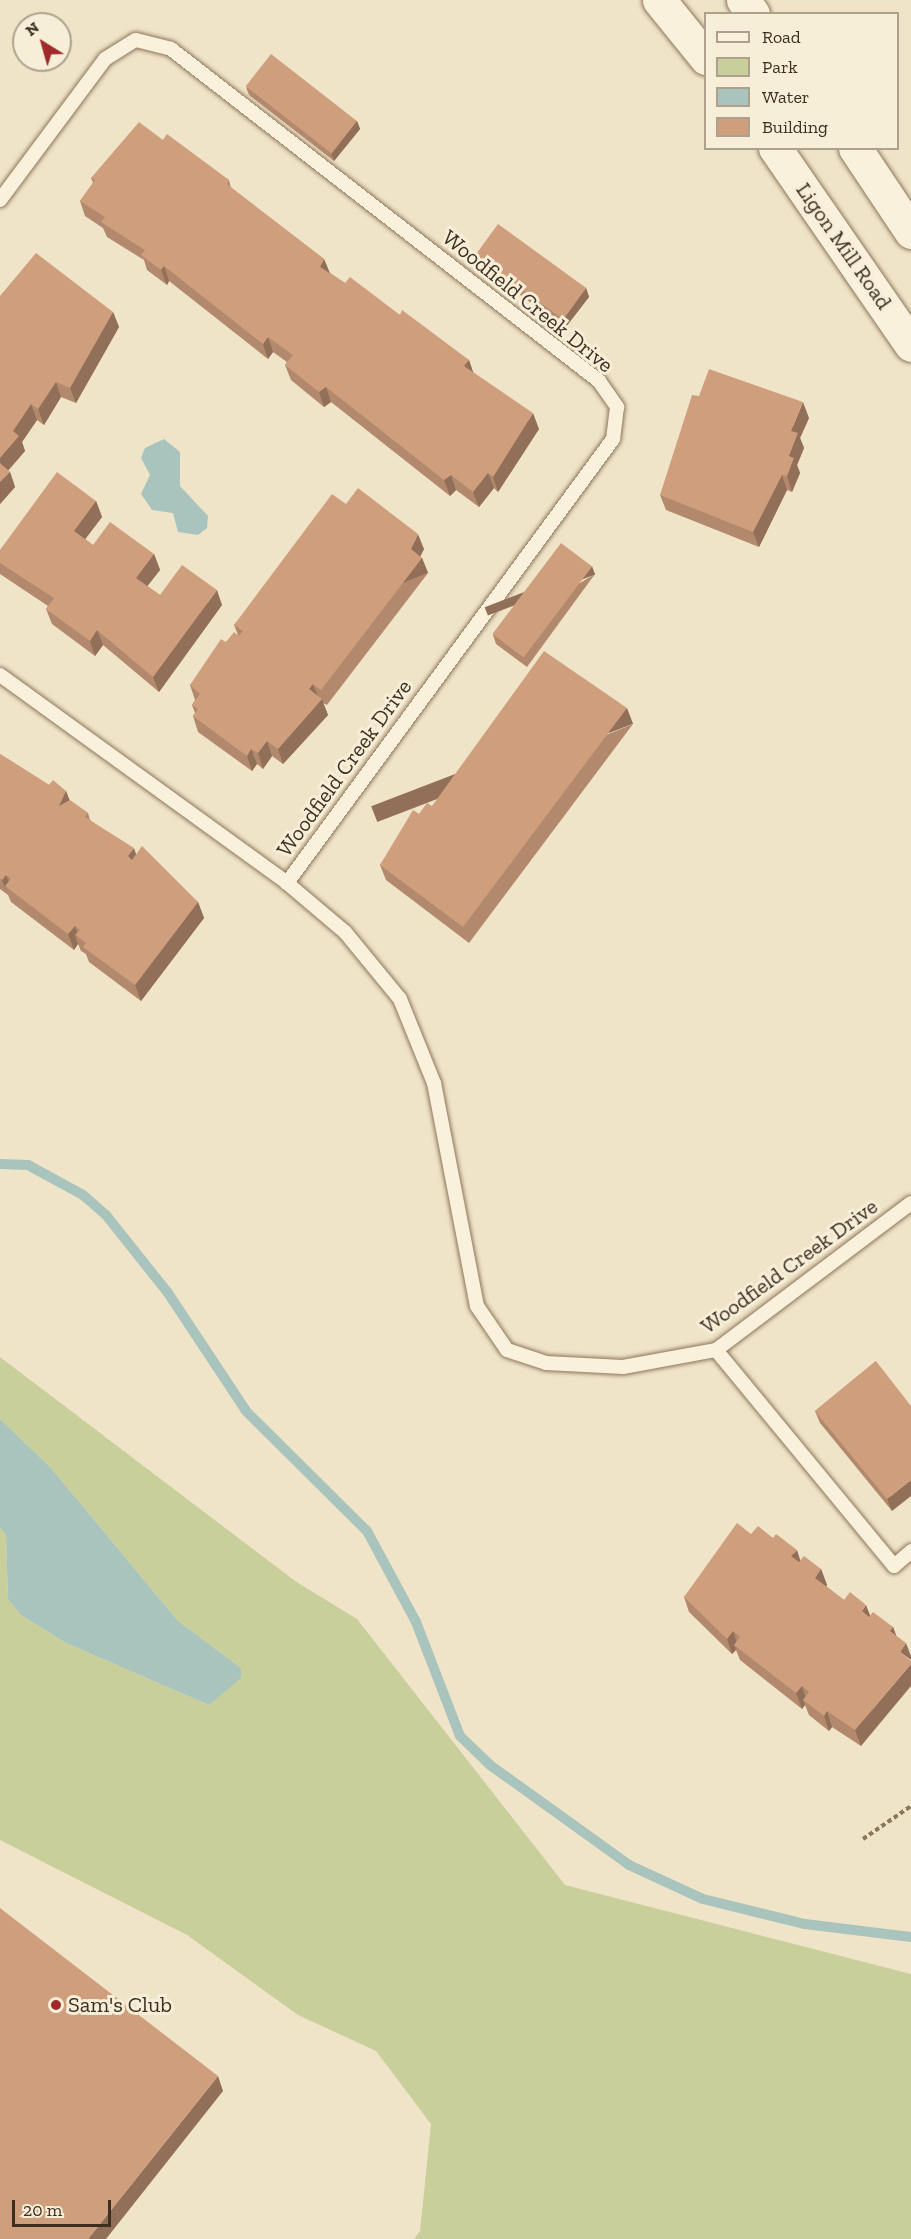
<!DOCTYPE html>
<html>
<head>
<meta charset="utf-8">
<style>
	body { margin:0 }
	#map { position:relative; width:911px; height:2239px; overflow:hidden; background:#f0e4c8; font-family:"Zilla Slab",serif }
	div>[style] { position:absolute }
	.green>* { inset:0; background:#c9cf9b }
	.water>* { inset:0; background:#a9c4bc }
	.stream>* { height:10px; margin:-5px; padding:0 5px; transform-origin:5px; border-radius:5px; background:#a9c4bc }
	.path>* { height:4px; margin-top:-2px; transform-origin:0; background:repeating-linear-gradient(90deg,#8d765c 0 4.5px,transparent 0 7.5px) }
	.roads { filter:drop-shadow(0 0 2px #8d765c) drop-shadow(0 0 2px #8d765c) }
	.lane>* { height:14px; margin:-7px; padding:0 7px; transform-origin:7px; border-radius:7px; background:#faf1dc }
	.secondary>* { height:33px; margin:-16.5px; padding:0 16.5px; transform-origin:16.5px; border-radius:16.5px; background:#faf1dc }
	.wall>* { inset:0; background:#b2896c }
	.shaded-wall>* { inset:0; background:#916f58; transform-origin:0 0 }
	.building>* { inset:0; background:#cf9f7d; transform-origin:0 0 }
	.dots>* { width:16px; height:16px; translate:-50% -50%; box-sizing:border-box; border:3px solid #f7eed8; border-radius:50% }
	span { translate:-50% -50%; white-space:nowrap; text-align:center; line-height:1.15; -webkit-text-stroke:6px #f7eed8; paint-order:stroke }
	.street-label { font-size:22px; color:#3d2e20 }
	.poi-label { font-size:22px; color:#3d2e20 }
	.left { translate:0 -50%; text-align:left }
	.legend { position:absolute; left:704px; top:12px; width:195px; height:138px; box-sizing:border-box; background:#f7eed8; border:2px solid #ada18e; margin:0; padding:8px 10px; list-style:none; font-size:18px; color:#3d2e20 }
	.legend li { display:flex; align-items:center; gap:12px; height:30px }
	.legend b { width:30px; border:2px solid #ada18e }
	.north { position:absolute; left:12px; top:12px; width:60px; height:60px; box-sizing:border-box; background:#f7eed8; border:2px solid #ada18e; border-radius:50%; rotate:323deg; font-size:16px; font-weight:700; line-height:24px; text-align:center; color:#3d2e20 }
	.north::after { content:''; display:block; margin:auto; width:21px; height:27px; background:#9e2a2b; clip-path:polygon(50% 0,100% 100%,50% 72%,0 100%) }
	.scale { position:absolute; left:12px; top:2200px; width:99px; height:27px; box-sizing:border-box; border:3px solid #3d2e20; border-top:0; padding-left:8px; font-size:18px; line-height:21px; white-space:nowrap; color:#3d2e20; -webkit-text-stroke:4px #f7eed8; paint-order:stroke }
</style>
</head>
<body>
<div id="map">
	<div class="green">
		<div style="clip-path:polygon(0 1357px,295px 1581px,357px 1619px,565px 1885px,911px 1974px,911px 2239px,414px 2239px,420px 2231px,431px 2124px,376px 2051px,298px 2015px,187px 1935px,0 1840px,0 1528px,6px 1535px,8px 1599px,21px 1615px,66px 1643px,209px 1705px,233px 1684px,241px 1668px,178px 1621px,50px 1467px,0 1419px)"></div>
	</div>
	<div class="water">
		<div style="clip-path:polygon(164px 439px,180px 452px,180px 486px,208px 516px,207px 528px,198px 535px,178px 532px,173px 513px,152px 510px,141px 494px,150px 475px,141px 458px,145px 448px)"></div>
		<div style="clip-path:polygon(0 1419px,50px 1467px,178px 1621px,241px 1668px,241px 1678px,209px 1705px,66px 1643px,21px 1615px,8px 1599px,6px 1535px,0 1528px)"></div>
	</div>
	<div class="stream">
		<div style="left:0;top:1164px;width:28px;rotate:2deg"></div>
		<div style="left:28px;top:1165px;width:63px;rotate:28.6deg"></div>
		<div style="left:83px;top:1195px;width:30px;rotate:41deg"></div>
		<div style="left:106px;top:1215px;width:100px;rotate:51.5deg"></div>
		<div style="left:168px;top:1293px;width:141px;rotate:56.5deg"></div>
		<div style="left:246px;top:1411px;width:170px;rotate:44.8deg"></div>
		<div style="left:367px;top:1531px;width:103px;rotate:61.7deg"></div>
		<div style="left:416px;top:1622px;width:122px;rotate:68.9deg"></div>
		<div style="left:460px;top:1736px;width:42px;rotate:44deg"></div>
		<div style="left:490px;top:1765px;width:171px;rotate:35.7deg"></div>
		<div style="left:629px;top:1865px;width:81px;rotate:24.7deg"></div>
		<div style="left:703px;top:1899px;width:105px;rotate:13.8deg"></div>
		<div style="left:805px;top:1924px;width:107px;rotate:7deg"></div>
	</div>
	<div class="path">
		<div style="left:863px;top:1839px;width:58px;rotate:-34.5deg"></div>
	</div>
	<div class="roads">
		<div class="lane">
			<div style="left:0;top:200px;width:176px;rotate:-53.3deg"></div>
			<div style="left:105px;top:59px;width:36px;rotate:-32deg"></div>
			<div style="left:136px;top:40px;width:36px;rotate:14deg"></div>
			<div style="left:171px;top:49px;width:542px;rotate:37.8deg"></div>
			<div style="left:599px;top:381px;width:32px;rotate:55deg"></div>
			<div style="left:617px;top:407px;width:32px;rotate:97deg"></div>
			<div style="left:613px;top:439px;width:551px;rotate:126.29deg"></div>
			<div style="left:0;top:675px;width:354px;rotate:35.9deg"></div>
			<div style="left:287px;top:883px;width:76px;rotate:40.2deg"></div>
			<div style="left:345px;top:932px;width:87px;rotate:50.6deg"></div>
			<div style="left:400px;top:999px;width:91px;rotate:68deg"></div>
			<div style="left:434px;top:1083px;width:227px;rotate:79.1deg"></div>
			<div style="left:477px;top:1306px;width:53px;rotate:55.7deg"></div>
			<div style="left:507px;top:1350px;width:41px;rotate:18.4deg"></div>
			<div style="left:546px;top:1363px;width:77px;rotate:3deg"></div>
			<div style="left:623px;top:1367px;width:95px;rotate:-10.4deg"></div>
			<div style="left:716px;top:1350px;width:244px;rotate:-37deg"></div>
			<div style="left:716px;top:1350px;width:280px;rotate:50.5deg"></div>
			<div style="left:894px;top:1566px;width:23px;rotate:-41deg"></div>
		</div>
		<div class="secondary">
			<div style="left:659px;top:0;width:75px;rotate:51deg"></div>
			<div style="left:743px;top:0;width:17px;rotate:54deg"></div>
			<div style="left:775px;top:148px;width:239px;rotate:55.4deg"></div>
			<div style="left:855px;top:148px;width:101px;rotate:56.3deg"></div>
		</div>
	</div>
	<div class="wall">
		<div style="clip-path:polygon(246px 87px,357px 121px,360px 129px,334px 161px,249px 95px)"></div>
		<div style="clip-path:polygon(163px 140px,229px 180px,231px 188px,324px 259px,330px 273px,345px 283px,400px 315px,469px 360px,473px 372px,539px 429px,498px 492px,494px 488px,479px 507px,456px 490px,450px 496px,331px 402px,324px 407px,291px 380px,285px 365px,287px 362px,273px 352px,268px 359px,169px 281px,167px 285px,147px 270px,144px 260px,107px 237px,103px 228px,85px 216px,80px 201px,93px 183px,91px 178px)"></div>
		<div style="clip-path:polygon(474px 255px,586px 288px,589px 297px,565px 328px,477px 263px)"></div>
		<div style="clip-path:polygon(0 296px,113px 312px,119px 327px,76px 403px,61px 397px,44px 425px,37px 420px,22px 442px,25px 451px,8px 471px,10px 472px,15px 487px,0 504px)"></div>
		<div style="clip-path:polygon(809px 418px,800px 438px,804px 448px,797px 465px,800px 473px,792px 492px,787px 490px,759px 547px,666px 510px,660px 495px)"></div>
		<div style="clip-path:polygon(96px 501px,102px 517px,85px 539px,93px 545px,154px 554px,160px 570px,147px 586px,160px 595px,222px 605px,159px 692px,103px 645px,95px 656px,52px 624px,46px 609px,48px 606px,0 574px,0 550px)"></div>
		<div style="clip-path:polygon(346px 504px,424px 549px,420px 556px,422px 558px,428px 573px,327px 705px,323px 703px,328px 715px,283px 764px,272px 756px,263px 769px,257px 764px,252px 771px,198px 732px,193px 716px,195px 713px,192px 705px,195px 700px,190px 685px,226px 642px,238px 635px,234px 625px)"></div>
		<div style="clip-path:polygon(595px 574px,527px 667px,496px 644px,493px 635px)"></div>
		<div style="clip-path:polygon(633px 724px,469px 943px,386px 880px,380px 865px,419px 814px,432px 806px)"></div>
		<div style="clip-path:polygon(0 754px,49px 785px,66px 791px,69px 800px,88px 813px,90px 820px,198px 902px,204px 918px,141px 1001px,89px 962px,86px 954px,81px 951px,78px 944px,74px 950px,11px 902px,8px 895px,0 889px)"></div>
		<div style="clip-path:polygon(876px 1361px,892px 1511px,820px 1423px,815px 1411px)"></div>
		<div style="clip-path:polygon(751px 1534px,773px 1538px,801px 1561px,821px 1569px,827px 1585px,826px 1586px,844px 1600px,870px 1616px,893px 1627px,896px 1635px,861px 1746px,832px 1727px,829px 1731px,809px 1715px,805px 1705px,802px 1709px,740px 1660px,736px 1650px,732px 1654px,689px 1612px,684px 1597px)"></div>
	</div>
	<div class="shaded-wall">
		<div style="clip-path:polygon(357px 121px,360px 129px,334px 161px,331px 153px)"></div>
		<div style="clip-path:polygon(324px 259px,330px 274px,320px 267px)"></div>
		<div style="clip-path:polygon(164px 266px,169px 281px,167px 285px,161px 270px)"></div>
		<div style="clip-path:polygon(586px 288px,589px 297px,565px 328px,562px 320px)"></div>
		<div style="clip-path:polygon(113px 312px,119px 327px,76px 403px,70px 388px)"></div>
		<div style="clip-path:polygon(268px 337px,273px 352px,268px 359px,263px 344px)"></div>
		<div style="clip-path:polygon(469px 360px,474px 375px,464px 366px)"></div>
		<div style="clip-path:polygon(56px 382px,61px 397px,44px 425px,38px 409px)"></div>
		<div style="clip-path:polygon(326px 387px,331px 402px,324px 407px,319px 392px)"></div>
		<div style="clip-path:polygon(803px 402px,809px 418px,800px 438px,804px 448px,797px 465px,800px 473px,792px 492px,787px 476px,791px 431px)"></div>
		<div style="clip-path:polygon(31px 404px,37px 420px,22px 442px,25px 451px,3px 476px,0 467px,0 458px,13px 431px)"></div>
		<div style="clip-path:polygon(533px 413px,539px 429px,498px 492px,493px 477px)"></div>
		<div style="clip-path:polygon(10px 472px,15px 487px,0 504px,0 482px)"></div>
		<div style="clip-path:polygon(488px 473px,494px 488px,479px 507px,473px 492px)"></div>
		<div style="clip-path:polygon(451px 475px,456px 490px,450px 496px,444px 480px)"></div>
		<div style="clip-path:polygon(782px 475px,787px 490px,759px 547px,753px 532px)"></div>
		<div style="clip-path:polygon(96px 501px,102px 517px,80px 546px,74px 531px)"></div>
		<div style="clip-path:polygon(418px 534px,424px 549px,416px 565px,411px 549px)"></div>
		<div style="clip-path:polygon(154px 554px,160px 570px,142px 593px,136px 578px)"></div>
		<div style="left:422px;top:558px;width:16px;height:166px;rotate:68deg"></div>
		<div style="left:592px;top:566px;width:9px;height:115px;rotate:69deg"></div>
		<div style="clip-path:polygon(217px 590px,222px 605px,159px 692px,153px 677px)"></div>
		<div style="clip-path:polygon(97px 630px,103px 645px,95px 656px,90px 641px)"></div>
		<div style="clip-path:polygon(313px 684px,319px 699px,309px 689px)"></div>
		<div style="clip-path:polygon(322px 699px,328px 715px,283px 764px,278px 749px)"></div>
		<div style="left:627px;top:708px;width:17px;height:274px;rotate:69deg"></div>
		<div style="clip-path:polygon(267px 741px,272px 756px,263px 769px,258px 753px)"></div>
		<div style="clip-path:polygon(251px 749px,257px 764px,252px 771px,247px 756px)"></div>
		<div style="clip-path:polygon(66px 791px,72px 806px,59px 806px)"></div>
		<div style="clip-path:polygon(134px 848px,139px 863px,134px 872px,128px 856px)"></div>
		<div style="clip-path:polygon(6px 875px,12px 890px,5px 886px,8px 895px,2px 880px)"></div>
		<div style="clip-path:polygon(198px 902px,204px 918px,141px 1001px,135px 985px)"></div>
		<div style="clip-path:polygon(75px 926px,79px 938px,75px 935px,78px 944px,74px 950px,68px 934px)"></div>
		<div style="clip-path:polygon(911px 1480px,911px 1496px,892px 1511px,887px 1499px)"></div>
		<div style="clip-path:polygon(797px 1550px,802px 1566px,791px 1556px)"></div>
		<div style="clip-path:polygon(821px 1569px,827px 1585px,820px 1593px,815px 1578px)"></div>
		<div style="clip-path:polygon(866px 1605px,872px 1620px,862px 1611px)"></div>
		<div style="clip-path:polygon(893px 1627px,899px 1643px,890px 1631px)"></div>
		<div style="clip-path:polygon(733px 1631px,738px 1646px,734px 1645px,736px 1650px,732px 1654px,727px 1639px)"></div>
		<div style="clip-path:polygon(906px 1643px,911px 1656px,911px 1660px,900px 1652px)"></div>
		<div style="clip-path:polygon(911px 1664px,911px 1686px,861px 1746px,855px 1730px)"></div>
		<div style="clip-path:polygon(802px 1686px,807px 1702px,803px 1700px,805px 1705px,802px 1709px,796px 1693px)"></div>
		<div style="clip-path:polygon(827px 1711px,832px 1727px,829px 1731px,824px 1716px)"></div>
		<div style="clip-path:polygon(218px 2076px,223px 2091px,106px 2239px,88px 2239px)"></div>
	</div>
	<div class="building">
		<div style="left:271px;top:54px;width:109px;height:41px;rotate:38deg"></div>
		<div style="clip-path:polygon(139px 122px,163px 140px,167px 134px,229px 180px,227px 184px,324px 259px,320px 267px,345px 283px,350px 277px,400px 315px,402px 310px,469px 360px,464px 366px,533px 413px,493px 477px,488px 473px,473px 492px,451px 475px,444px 480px,326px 387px,319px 392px,285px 365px,293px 355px,268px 337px,263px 344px,164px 266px,161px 270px,141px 255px,145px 250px,101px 222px,105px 217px,80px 201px,95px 180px,91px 178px)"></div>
		<div style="left:498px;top:224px;width:109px;height:39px;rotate:36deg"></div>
		<div style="clip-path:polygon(36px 253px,113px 312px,70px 388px,56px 382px,38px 409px,31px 404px,13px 431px,19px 436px,0 458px,0 296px)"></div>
		<div style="clip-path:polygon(709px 369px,803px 402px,791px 431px,798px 433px,789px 456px,794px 458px,787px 476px,782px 475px,753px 532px,660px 495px,692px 395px,699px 396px)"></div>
		<div style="clip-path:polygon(0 463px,10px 472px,0 482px)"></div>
		<div style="clip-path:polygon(57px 472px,96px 501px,74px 531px,93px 545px,110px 522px,154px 554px,136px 578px,160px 595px,182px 565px,217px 590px,153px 677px,97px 630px,90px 641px,46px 609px,54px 598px,0 563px,0 550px)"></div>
		<div style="clip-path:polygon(358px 488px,418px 534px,411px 549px,422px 558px,321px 690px,313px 684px,309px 689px,322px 699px,278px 749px,267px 741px,258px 753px,251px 749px,247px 756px,193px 716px,198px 709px,192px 705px,200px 694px,190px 685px,221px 639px,226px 642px,234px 632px,239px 636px,243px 631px,234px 625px,332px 494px,346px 504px)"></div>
		<div style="left:561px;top:543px;width:39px;height:114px;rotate:37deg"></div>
		<div style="clip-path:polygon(544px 651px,627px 708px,463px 927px,380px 865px,413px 810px,419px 814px,427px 803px,432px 806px)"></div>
		<div style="clip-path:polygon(0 754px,49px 785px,53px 780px,66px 791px,59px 806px,70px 800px,88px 813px,85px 817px,134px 848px,128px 856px,132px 860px,142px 846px,198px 902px,135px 985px,83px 947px,86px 943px,75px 935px,80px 930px,75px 926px,68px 934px,5px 886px,11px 879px,6px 875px,2px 880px,0 878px)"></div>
		<div style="clip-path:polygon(876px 1361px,911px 1406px,911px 1480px,887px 1499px,815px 1411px)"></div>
		<div style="clip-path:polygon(737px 1523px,751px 1534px,758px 1526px,773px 1538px,776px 1534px,797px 1550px,791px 1556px,799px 1562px,804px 1556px,821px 1569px,815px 1578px,844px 1600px,850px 1592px,866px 1605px,862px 1611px,869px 1617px,873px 1612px,893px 1627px,890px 1631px,906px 1643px,900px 1652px,911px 1661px,911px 1664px,855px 1730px,827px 1711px,824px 1716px,803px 1700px,809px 1692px,802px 1686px,796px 1693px,734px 1645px,740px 1637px,733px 1631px,727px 1639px,684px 1597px)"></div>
		<div style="clip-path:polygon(0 1908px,218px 2076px,88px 2239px,0 2239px)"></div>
	</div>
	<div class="dots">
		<div style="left:56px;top:2005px;background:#9e2a2b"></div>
	</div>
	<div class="street-label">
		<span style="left:844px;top:246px;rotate:55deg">Ligon Mill Road</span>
		<span style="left:528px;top:301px;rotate:39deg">Woodfield Creek Drive</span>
		<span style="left:344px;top:768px;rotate:-54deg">Woodfield Creek Drive</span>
		<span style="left:789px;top:1266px;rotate:-36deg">Woodfield Creek Drive</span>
	</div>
	<div class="poi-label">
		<span class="left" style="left:68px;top:2005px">Sam's Club</span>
	</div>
	<ul class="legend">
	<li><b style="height:8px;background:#faf1dc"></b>Road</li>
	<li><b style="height:16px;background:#c9cf9b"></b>Park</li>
	<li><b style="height:16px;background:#a9c4bc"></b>Water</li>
	<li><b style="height:16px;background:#cf9f7d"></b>Building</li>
	</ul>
	<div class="north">N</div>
	<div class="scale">20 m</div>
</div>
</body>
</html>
